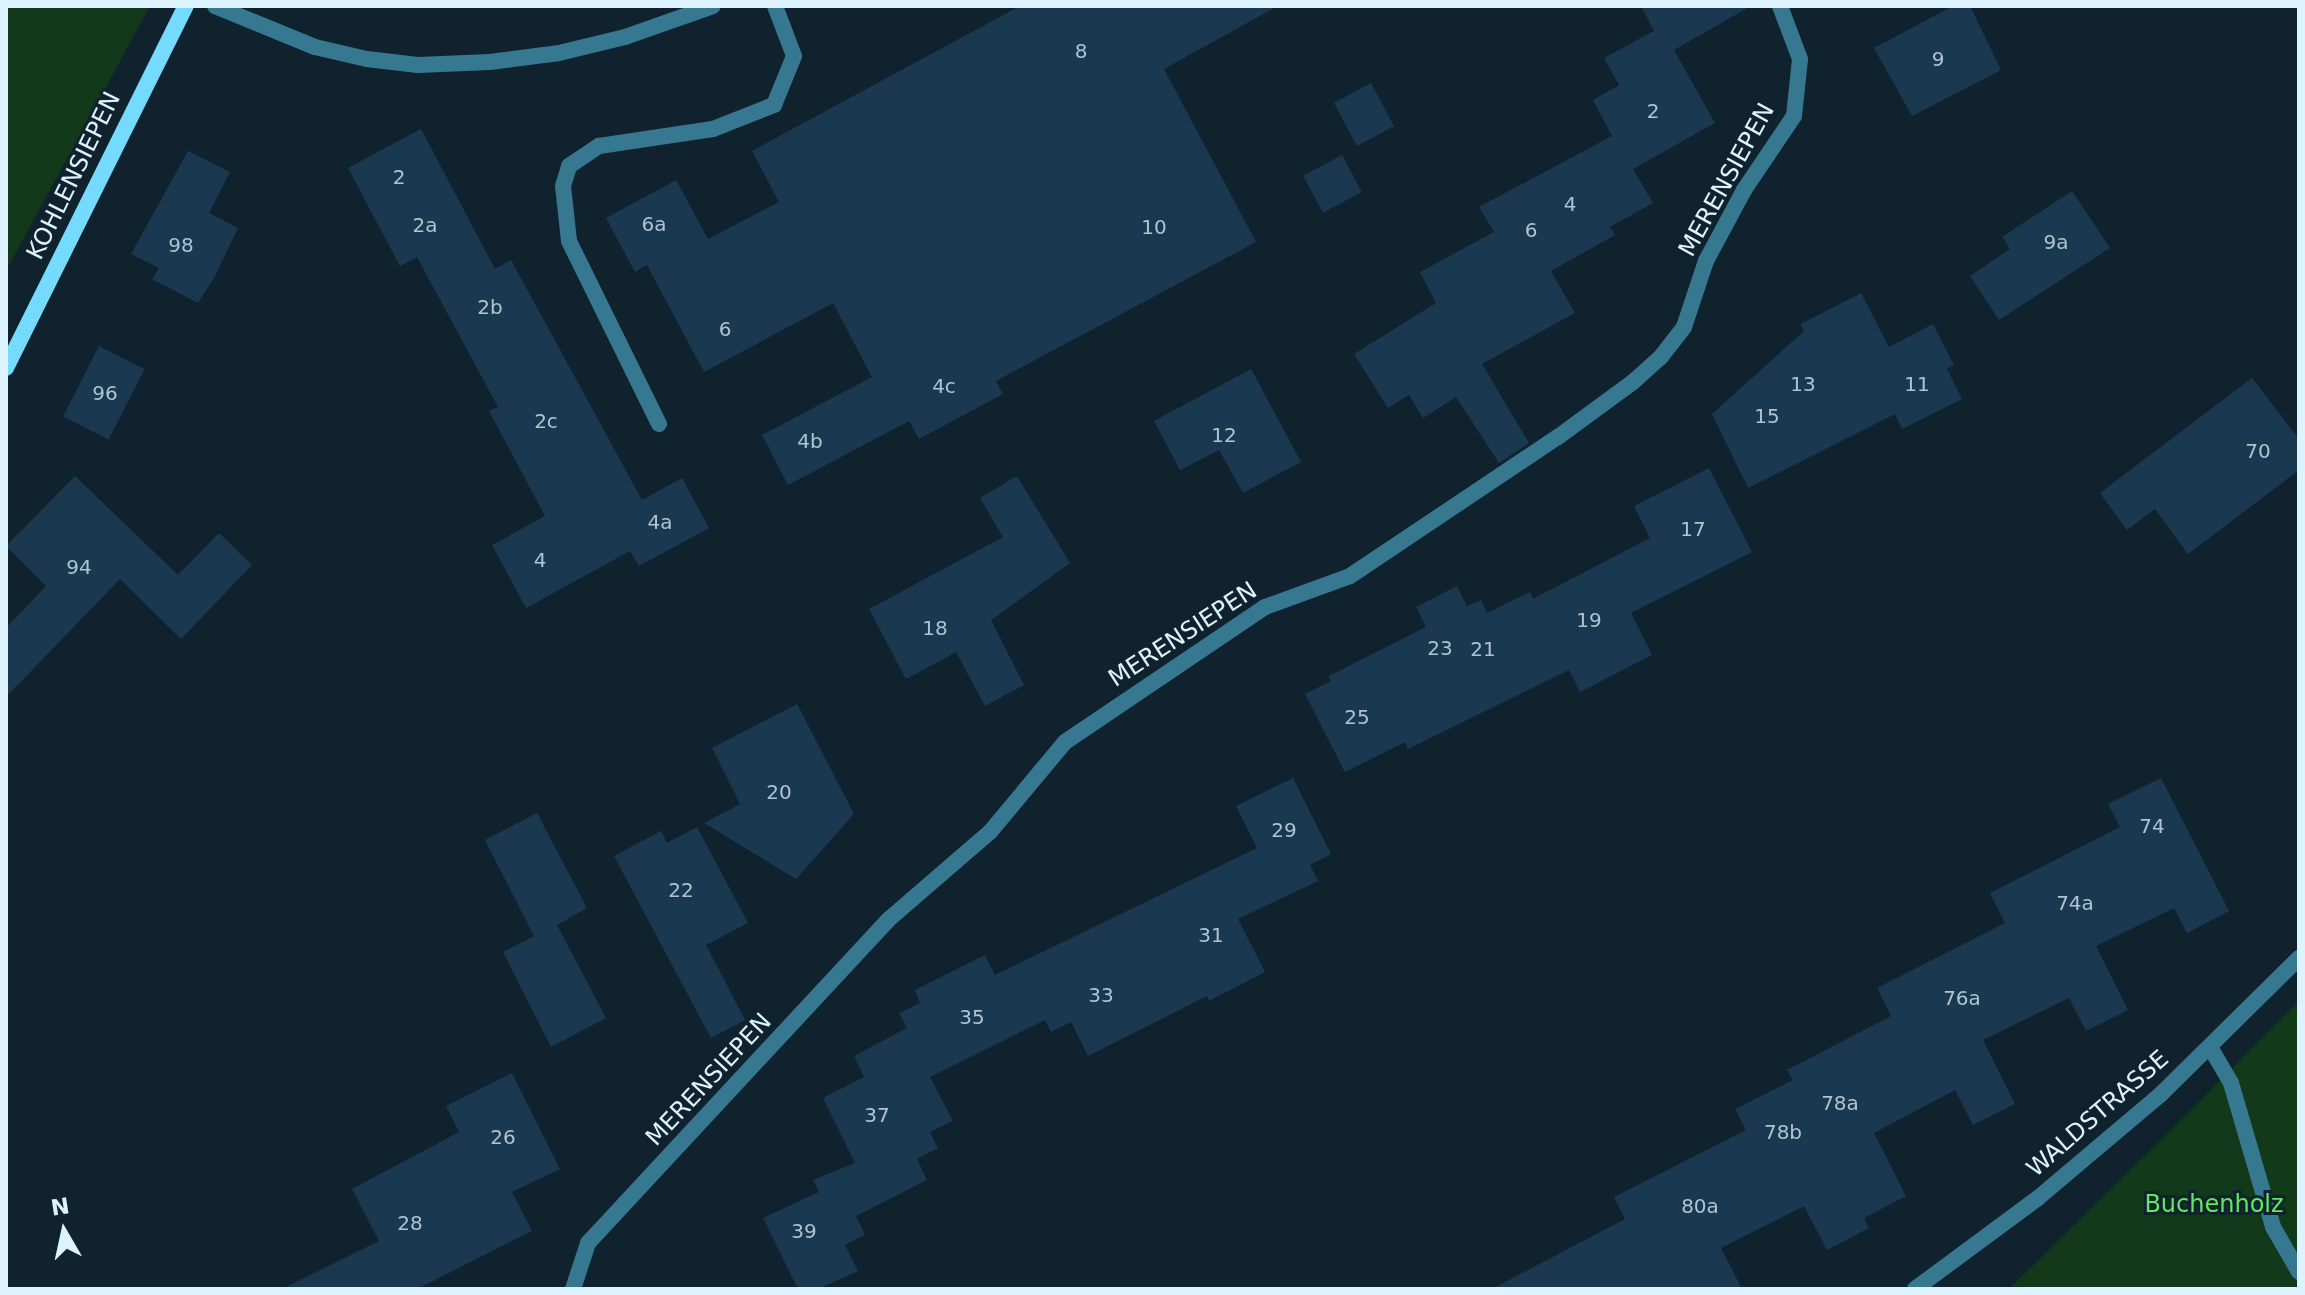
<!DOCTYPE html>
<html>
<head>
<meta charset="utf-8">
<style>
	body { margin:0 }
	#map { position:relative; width:2305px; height:1295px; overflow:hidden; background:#0f222e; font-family:"DejaVu Sans",sans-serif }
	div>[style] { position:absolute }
	.green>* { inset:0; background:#12391a }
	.building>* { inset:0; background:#1a3951; transform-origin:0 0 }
	.lane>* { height:16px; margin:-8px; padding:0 8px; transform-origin:8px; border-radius:8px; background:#377891 }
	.street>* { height:16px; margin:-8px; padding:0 8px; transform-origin:8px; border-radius:8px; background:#377891 }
	.secondary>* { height:16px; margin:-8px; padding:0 8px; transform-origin:8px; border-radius:8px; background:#74dbff }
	span { translate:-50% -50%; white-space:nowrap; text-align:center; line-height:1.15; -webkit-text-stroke:6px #0f222e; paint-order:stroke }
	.number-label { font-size:20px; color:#acc4d4 }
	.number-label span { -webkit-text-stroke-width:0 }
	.street-label { font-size:24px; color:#ddf3ff }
	.park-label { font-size:24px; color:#5fea5d }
	.frame { position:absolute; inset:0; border:8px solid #ddf3ff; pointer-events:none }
	.north { position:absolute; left:24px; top:1191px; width:80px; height:80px; -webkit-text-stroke:6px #0f222e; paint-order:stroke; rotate:351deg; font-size:22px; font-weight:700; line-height:32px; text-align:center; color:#ddf3ff }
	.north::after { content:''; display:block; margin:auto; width:28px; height:36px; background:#ddf3ff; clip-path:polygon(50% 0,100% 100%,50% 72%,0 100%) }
</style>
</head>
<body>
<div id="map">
	<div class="green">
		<div style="clip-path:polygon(6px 6px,150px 6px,6px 271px)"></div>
		<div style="clip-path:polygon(2299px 1001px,2299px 1289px,2009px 1289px,2166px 1135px)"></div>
	</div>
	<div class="building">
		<div style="clip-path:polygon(1020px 6px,1278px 6px,1164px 69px,1256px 242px,996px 381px,1003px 394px,919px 439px,909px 421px,788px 485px,762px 435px,872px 377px,833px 303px,704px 372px,647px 265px,635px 272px,606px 218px,676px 180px,708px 239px,779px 202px,752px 151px)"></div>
		<div style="clip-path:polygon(1641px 6px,1751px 6px,1674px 50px,1715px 123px,1633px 169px,1653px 203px,1610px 227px,1615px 235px,1551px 271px,1575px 313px,1482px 364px,1529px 443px,1499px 463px,1456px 397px,1423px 418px,1409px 395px,1388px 408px,1354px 354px,1436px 303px,1420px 272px,1494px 232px,1479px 207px,1612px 136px,1593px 100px,1619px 85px,1604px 58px,1654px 31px)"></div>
		<div style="clip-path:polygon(1953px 6px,1970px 6px,2001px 70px,1912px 116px,1874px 48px)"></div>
		<div style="left:1371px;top:83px;width:49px;height:42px;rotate:62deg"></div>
		<div style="clip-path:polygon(421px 129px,495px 269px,511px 260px,642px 500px,682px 478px,709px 528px,639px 566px,630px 551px,526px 608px,492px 545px,545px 516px,489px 411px,498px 407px,417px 257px,400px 266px,348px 168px)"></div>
		<div style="clip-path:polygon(188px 151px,230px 172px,209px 213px,238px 228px,214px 278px,198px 303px,152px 279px,159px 268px,131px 254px)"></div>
		<div style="left:1342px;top:155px;width:42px;height:44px;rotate:62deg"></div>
		<div style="clip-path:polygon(2072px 191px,2110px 248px,1999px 320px,1970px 276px,2010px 249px,2002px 237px)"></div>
		<div style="clip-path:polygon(1861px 293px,1889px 347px,1933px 324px,1954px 365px,1947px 369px,1962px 399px,1902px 429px,1895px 414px,1748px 488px,1712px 414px,1804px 331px,1801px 324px)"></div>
		<div style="left:99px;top:346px;width:51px;height:79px;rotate:27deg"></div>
		<div style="clip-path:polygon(1251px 369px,1301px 462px,1243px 493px,1219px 450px,1180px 470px,1154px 421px)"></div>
		<div style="clip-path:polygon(2252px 378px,2299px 439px,2299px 470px,2188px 554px,2155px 509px,2127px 530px,2100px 493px)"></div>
		<div style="clip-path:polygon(1709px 468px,1752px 552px,1631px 613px,1652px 655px,1580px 692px,1569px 670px,1408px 749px,1405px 742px,1345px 772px,1305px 694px,1331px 681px,1329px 676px,1426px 627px,1416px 607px,1457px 586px,1467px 606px,1481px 600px,1487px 613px,1530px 592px,1533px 599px,1650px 538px,1634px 506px)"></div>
		<div style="clip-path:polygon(75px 476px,178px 575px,219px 533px,252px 565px,181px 639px,120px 579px,6px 697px,6px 628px,46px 586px,6px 546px)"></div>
		<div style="clip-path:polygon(1017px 476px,1070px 563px,991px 620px,1024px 685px,985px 706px,956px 652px,906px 679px,869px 609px,1003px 537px,980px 498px)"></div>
		<div style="clip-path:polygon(797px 704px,854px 814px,796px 879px,704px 823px,740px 804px,712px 748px)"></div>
		<div style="clip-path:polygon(1293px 778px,1331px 854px,1310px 865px,1318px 881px,1238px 919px,1265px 972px,1209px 1001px,1207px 996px,1088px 1056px,1071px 1022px,1051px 1032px,1045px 1020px,930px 1077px,953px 1121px,930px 1132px,938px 1148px,917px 1159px,927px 1180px,856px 1216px,865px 1235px,845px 1245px,858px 1271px,818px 1289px,798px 1289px,763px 1218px,819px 1192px,813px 1180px,855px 1163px,823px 1098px,864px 1077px,854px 1056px,907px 1028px,899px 1013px,920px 1003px,915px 990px,985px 955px,995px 975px,1257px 848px,1236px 806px)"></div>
		<div style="clip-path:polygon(2161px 778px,2229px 911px,2187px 933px,2174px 908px,2096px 946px,2128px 1010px,2086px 1031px,2069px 998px,1983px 1040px,2015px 1104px,1973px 1125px,1955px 1090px,1874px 1133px,1906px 1196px,1864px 1218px,1869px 1228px,1827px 1250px,1804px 1206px,1721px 1248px,1742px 1289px,1492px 1289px,1625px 1219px,1614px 1197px,1746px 1130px,1735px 1109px,1793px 1080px,1787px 1070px,1891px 1016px,1877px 988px,2005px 923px,1990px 893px,2120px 827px,2108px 804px)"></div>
		<div style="clip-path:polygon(537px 813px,587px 908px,557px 925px,606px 1018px,551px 1047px,503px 952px,534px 936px,485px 840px)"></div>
		<div style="clip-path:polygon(697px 827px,748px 923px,706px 945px,745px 1020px,711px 1038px,614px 856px,661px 831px,667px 843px)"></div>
		<div style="clip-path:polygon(512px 1073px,560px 1169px,512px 1192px,532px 1231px,417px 1289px,282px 1289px,379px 1241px,352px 1189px,459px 1132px,446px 1106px)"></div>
	</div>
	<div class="lane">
		<div style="left:659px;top:424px;width:204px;rotate:-116.2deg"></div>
		<div style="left:569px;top:241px;width:55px;rotate:-96.2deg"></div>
		<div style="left:563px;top:186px;width:21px;rotate:-73deg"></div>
		<div style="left:569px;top:166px;width:36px;rotate:-34deg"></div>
		<div style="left:599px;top:146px;width:115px;rotate:-8.5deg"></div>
		<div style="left:713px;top:129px;width:66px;rotate:-21.5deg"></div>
		<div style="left:774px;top:105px;width:53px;rotate:-67.8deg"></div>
		<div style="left:794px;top:56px;width:53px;rotate:-110.8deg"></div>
	</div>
	<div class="street">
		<div style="left:215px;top:6px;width:108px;rotate:22.3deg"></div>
		<div style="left:315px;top:47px;width:53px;rotate:13deg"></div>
		<div style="left:367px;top:59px;width:51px;rotate:6.7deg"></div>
		<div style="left:418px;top:65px;width:72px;rotate:-2.4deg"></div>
		<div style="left:490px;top:62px;width:70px;rotate:-7.4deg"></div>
		<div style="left:559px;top:53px;width:68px;rotate:-13.6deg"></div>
		<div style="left:625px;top:37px;width:93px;rotate:-19.4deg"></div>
		<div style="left:2210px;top:1047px;width:42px;rotate:59.7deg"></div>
		<div style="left:2231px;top:1083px;width:150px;rotate:73.7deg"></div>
		<div style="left:2273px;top:1227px;width:52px;rotate:60deg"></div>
		<div style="left:573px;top:1289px;width:48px;rotate:-71.9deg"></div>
		<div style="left:588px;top:1243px;width:441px;rotate:-47.1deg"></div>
		<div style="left:888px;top:920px;width:135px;rotate:-40.8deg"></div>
		<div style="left:990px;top:832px;width:117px;rotate:-50.2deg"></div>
		<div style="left:1065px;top:742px;width:241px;rotate:-34deg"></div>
		<div style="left:1265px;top:607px;width:90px;rotate:-20deg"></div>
		<div style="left:1350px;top:576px;width:250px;rotate:-33.8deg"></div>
		<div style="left:1558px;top:437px;width:93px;rotate:-36.3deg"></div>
		<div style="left:1633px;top:382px;width:36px;rotate:-42deg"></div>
		<div style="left:1660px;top:358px;width:39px;rotate:-52deg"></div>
		<div style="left:1684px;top:327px;width:70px;rotate:-71.6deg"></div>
		<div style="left:1706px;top:261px;width:81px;rotate:-61.8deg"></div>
		<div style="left:1744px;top:190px;width:89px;rotate:-56deg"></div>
		<div style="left:1794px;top:116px;width:57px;rotate:-84deg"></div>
		<div style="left:1800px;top:59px;width:57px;rotate:-110.7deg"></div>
		<div style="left:1915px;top:1289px;width:153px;rotate:-36.5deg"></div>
		<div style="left:2038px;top:1198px;width:161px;rotate:-40.2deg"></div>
		<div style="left:2161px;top:1094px;width:194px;rotate:-44.6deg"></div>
	</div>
	<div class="secondary">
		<div style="left:6px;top:368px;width:404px;rotate:-63.6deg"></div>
	</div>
	<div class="number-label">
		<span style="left:1081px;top:51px">8</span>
		<span style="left:1938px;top:59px">9</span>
		<span style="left:1653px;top:111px">2</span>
		<span style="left:399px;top:177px">2</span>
		<span style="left:1570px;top:204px">4</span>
		<span style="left:654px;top:224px">6a</span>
		<span style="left:425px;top:225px">2a</span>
		<span style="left:1154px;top:227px">10</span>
		<span style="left:1531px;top:230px">6</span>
		<span style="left:2056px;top:242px">9a</span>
		<span style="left:181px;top:245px">98</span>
		<span style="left:490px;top:307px">2b</span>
		<span style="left:725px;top:329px">6</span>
		<span style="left:1803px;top:384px">13</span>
		<span style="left:1917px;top:384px">11</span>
		<span style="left:944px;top:386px">4c</span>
		<span style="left:105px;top:393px">96</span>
		<span style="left:1767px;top:416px">15</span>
		<span style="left:546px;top:421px">2c</span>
		<span style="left:1224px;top:435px">12</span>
		<span style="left:810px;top:441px">4b</span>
		<span style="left:2258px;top:451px">70</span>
		<span style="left:660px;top:522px">4a</span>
		<span style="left:1693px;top:529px">17</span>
		<span style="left:540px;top:560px">4</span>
		<span style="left:79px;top:567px">94</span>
		<span style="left:1589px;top:620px">19</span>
		<span style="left:935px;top:628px">18</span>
		<span style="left:1440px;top:648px">23</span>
		<span style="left:1483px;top:649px">21</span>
		<span style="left:1357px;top:717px">25</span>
		<span style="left:779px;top:792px">20</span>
		<span style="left:2152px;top:826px">74</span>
		<span style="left:1284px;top:830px">29</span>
		<span style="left:681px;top:890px">22</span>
		<span style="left:2075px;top:903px">74a</span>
		<span style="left:1211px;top:935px">31</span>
		<span style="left:1101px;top:995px">33</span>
		<span style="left:1962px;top:998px">76a</span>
		<span style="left:972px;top:1017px">35</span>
		<span style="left:1840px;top:1103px">78a</span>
		<span style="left:877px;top:1115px">37</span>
		<span style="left:1783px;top:1132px">78b</span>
		<span style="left:503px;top:1137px">26</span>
		<span style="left:1700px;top:1206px">80a</span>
		<span style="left:410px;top:1223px">28</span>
		<span style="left:804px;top:1231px">39</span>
	</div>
	<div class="street-label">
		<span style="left:74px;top:176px;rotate:-64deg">KOHLENSIEPEN</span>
		<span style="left:1727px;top:180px;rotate:-61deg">MERENSIEPEN</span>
		<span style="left:1183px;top:635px;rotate:-33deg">MERENSIEPEN</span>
		<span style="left:709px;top:1080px;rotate:-47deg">MERENSIEPEN</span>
		<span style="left:2098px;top:1114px;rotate:-41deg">WALDSTRASSE</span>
	</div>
	<div class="park-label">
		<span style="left:2214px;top:1205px">Buchenholz</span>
	</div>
	<div class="frame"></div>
	<div class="north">N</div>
</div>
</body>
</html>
